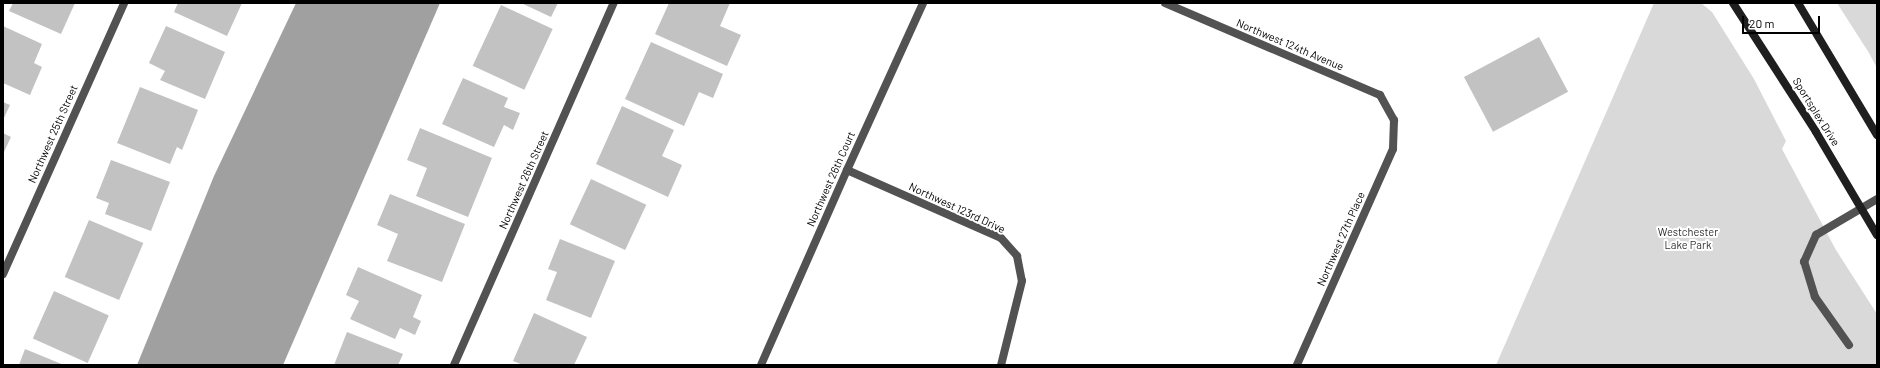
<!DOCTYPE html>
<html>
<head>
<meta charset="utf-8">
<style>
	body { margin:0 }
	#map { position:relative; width:1880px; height:368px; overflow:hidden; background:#fff; font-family:Barlow,sans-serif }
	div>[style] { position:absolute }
	.green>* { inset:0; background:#d9d9d9 }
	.water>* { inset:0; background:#a0a0a0 }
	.building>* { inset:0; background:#c2c2c2; transform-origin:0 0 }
	.lane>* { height:8px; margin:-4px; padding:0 4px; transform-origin:4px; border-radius:4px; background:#525252 }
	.street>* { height:8px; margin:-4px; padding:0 4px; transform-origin:4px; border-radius:4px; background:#525252 }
	.secondary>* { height:8px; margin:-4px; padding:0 4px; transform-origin:4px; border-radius:4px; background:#1f1f1f }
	span { translate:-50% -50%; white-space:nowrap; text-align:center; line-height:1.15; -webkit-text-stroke:4px #fff; paint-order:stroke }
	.street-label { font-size:11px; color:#000 }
	.park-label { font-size:11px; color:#303030 }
	.frame { position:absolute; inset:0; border:4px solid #000; pointer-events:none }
	.scale { position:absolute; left:1742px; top:16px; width:78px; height:18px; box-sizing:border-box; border:2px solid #000; border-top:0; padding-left:5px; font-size:12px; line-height:14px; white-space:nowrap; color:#000; -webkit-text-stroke:3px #fff; paint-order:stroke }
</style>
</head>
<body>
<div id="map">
	<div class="green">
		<div style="clip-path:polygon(1654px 3px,1701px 3px,1712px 12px,1754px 79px,1786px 141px,1782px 149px,1836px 250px,1877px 314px,1877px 365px,1496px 365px)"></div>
		<div style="clip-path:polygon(1837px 3px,1877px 3px,1877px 68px,1869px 53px)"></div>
	</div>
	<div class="water">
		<div style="clip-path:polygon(296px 3px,440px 3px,283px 365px,137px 365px,214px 176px)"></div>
	</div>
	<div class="building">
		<div style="clip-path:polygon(13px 3px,75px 3px,61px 34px,9px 11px)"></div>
		<div style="clip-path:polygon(178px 3px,242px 3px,227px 36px,174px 12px)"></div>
		<div style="clip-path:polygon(521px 3px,558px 3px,551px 17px)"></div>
		<div style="clip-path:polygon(669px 3px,730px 3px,720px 26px,741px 35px,727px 66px,655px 34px)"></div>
		<div style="left:501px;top:5px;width:57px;height:67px;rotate:25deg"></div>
		<div style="clip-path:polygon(3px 26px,42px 44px,34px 63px,42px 67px,30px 95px,3px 83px)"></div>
		<div style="clip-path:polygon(166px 26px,225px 52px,205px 99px,160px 80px,165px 71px,149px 63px)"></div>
		<div style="left:1539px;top:37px;width:62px;height:85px;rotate:62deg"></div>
		<div style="clip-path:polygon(651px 42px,723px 74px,713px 98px,699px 92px,684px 126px,625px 99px)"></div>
		<div style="clip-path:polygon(463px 78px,508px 98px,504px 107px,520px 113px,513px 130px,504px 125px,494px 147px,442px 124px)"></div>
		<div style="clip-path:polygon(140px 87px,198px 110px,182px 150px,177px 147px,170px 164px,117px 143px)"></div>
		<div style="clip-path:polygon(3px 102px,10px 105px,3px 120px)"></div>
		<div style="clip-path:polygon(622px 106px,674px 130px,662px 156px,682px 165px,668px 197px,596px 164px)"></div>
		<div style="clip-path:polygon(420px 128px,492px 158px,468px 217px,416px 196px,427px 168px,407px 160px)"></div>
		<div style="clip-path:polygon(3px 133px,11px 137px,3px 154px)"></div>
		<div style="clip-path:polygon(111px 160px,170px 182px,151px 231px,105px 214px,109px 203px,96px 198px)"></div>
		<div style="left:591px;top:179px;width:61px;height:50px;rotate:25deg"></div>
		<div style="clip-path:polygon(390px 194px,465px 224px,442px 282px,387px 261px,398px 234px,377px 225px)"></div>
		<div style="left:89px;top:220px;width:59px;height:62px;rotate:23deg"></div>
		<div style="clip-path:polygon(560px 239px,615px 261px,591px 318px,546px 300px,557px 272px,548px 269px)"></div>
		<div style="clip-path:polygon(358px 267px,422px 295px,413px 317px,421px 321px,415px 335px,400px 328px,395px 339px,350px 319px,359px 301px,346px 295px)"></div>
		<div style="left:54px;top:291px;width:60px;height:52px;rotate:24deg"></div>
		<div style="clip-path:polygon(534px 313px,587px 337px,574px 365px,523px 365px,513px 361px)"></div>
		<div style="clip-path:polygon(347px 332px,403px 354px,398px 365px,334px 365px)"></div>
		<div style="clip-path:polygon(25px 349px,64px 365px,19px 365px)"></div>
	</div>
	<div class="lane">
		<div style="left:1849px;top:345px;width:59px;rotate:-125.3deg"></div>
		<div style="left:1815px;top:297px;width:37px;rotate:-107deg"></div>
		<div style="left:1804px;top:262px;width:30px;rotate:-66deg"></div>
		<div style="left:1816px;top:235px;width:71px;rotate:-30.5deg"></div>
	</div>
	<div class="street">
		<div style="left:1165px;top:3px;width:234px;rotate:23.2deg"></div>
		<div style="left:1380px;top:95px;width:29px;rotate:61deg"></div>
		<div style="left:1394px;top:120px;width:29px;rotate:92deg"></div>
		<div style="left:1393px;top:149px;width:236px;rotate:114deg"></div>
		<div style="left:847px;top:170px;width:168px;rotate:23.8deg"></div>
		<div style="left:1001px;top:238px;width:24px;rotate:48deg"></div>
		<div style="left:1017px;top:256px;width:25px;rotate:79deg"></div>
		<div style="left:1022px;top:281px;width:87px;rotate:104deg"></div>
		<div style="left:3px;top:274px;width:297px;rotate:-65.9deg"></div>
		<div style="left:454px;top:365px;width:396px;rotate:-66.2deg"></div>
		<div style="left:761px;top:365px;width:213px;rotate:-66.2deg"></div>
		<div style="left:847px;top:170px;width:183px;rotate:-65.5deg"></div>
	</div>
	<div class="secondary">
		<div style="left:1733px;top:3px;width:153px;rotate:57.2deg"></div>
		<div style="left:1816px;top:132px;width:120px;rotate:59.4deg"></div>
		<div style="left:1798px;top:3px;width:154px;rotate:59.1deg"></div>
	</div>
	<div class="street-label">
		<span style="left:1290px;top:45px;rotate:23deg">Northwest 124th Avenue</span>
		<span style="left:1816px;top:112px;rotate:58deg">Sportsplex Drive</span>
		<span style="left:53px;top:134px;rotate:-66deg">Northwest 25th Street</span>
		<span style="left:831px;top:179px;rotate:-66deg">Northwest 26th Court</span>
		<span style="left:524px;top:180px;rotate:-66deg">Northwest 26th Street</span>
		<span style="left:957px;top:208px;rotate:25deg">Northwest 123rd Drive</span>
		<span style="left:1341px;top:239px;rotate:-66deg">Northwest 27th Place</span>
	</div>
	<div class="park-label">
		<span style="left:1688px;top:239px">Westchester<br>Lake Park</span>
	</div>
	<div class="frame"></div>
	<div class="scale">20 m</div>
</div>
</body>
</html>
